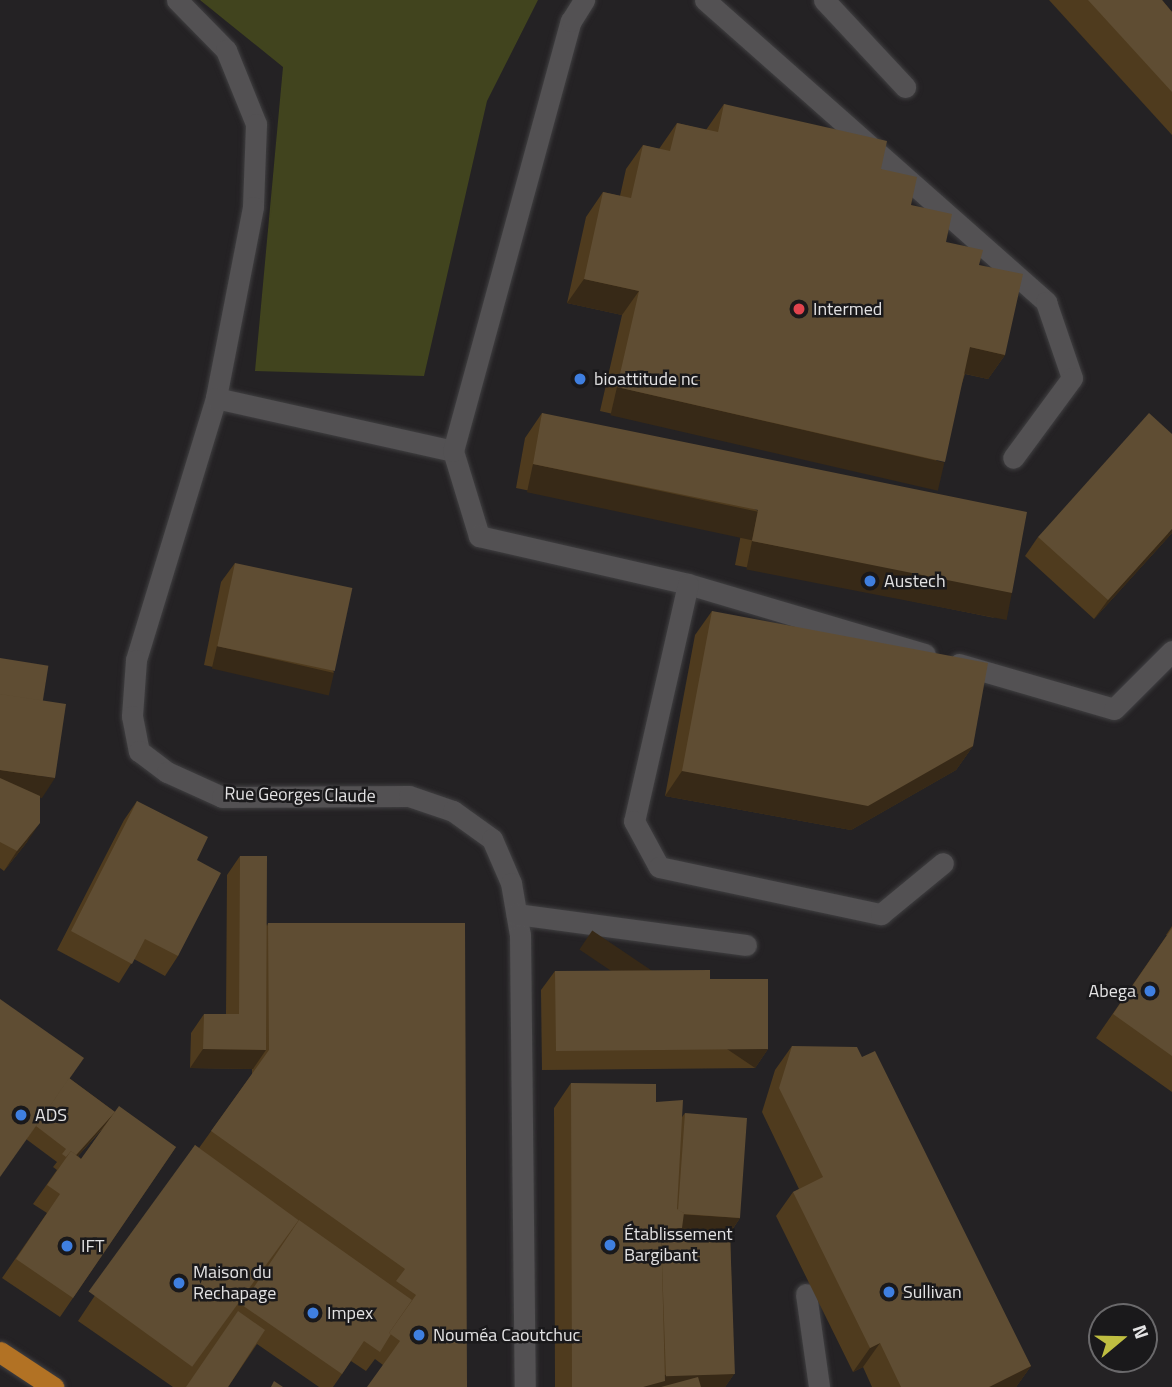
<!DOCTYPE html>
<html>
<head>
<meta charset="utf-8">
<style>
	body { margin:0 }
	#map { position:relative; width:1172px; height:1387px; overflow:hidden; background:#242224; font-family:"Titillium Web",sans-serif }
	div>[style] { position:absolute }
	.green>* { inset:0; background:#41441e }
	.roads { filter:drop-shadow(0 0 2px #403f41) drop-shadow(0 0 2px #403f41) }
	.minor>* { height:21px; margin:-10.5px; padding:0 10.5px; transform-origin:10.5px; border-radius:10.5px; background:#535153 }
	.major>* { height:21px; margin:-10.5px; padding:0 10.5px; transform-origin:10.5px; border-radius:10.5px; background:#b27224 }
	.wall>* { inset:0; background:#4f3b1e }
	.shaded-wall>* { inset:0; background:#372917; transform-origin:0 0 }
	.building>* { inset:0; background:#5f4d33; transform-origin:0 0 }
	.dots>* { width:19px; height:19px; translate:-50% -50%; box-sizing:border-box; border:4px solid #1a191b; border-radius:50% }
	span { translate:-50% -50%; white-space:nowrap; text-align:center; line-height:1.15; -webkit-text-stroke:5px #1a191b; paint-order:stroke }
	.poi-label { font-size:18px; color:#e3e2e3 }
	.left { translate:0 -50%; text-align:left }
	.right { translate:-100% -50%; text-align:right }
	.street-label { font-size:18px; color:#e3e2e3 }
	.north { position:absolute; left:1088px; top:1303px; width:70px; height:70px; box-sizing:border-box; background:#1a191b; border:2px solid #6a696b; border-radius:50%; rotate:71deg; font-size:19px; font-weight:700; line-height:28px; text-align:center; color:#e3e2e3 }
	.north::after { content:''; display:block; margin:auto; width:24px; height:32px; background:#bfbe41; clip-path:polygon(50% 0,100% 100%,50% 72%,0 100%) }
</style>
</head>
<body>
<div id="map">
	<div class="green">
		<div style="clip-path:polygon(200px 0,538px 0,487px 101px,424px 376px,255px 371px,283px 67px)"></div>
	</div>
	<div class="roads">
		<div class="minor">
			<div style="left:177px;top:0;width:70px;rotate:45.6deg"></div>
			<div style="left:226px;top:50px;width:80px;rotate:67.9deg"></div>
			<div style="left:256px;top:124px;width:83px;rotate:92.1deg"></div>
			<div style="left:253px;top:207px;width:195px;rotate:101deg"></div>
			<div style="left:216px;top:398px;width:274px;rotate:107deg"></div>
			<div style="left:136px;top:660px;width:56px;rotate:94.1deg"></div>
			<div style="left:132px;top:716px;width:36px;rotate:79deg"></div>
			<div style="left:139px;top:751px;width:35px;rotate:37deg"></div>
			<div style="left:167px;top:772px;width:60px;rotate:24.4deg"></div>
			<div style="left:222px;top:797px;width:187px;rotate:-0.3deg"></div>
			<div style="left:409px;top:796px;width:46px;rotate:18.8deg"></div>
			<div style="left:453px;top:811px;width:48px;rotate:35.7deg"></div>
			<div style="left:492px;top:839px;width:48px;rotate:66.6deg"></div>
			<div style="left:511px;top:883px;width:53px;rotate:80.2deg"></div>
			<div style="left:520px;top:935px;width:452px;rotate:89.4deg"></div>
			<div style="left:705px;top:0;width:456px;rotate:41.5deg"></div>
			<div style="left:1046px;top:302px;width:80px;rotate:71.1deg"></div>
			<div style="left:1072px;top:378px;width:99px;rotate:126.4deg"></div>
			<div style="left:824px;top:0;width:119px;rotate:47deg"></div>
			<div style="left:216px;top:398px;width:243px;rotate:12.6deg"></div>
			<div style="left:453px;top:451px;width:89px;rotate:73deg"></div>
			<div style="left:479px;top:536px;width:214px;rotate:12.9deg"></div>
			<div style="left:688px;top:584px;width:247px;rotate:16.5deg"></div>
			<div style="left:453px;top:451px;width:446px;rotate:-74.7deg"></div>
			<div style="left:571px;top:21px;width:25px;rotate:-58deg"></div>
			<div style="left:688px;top:584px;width:243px;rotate:102.8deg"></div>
			<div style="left:634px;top:821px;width:52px;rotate:61.5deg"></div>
			<div style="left:659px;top:867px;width:227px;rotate:12deg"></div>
			<div style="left:881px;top:914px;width:80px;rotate:-39.4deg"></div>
			<div style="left:959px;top:664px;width:161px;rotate:16.2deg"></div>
			<div style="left:1114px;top:709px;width:82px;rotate:-45deg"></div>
			<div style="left:517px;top:914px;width:231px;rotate:7.7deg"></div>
			<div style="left:806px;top:1294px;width:94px;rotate:82deg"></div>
		</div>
		<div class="major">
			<div style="left:0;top:1352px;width:64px;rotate:33.4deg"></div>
		</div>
	</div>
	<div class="wall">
		<div style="clip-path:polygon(1049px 0,1162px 0,1172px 12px,1172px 135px)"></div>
		<div style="clip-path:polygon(724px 104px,881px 169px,911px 205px,946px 242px,979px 265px,1005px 355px,988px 379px,965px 374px,928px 486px,600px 411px,622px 315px,567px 303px,586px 217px,603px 192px,620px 196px,626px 169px,643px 145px,659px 149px,677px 123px,706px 130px)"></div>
		<div style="clip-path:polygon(542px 413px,995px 618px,735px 565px,741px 534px,516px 488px,525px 438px)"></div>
		<div style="clip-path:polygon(1172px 533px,1094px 619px,1025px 556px,1038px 537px)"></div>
		<div style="clip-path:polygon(235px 563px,334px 672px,321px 691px,204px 665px,221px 582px)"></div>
		<div style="clip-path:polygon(712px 611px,973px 746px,956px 770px,851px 830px,665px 796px,695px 635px)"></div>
		<div style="clip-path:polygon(0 658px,42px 701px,42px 798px,40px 797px,27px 842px,4px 871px,0 868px)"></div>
		<div style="clip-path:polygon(137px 801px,197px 860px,178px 956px,165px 976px,134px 959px,119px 983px,57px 950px,124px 820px)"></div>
		<div style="clip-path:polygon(240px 856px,267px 926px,268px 923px,467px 1387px,383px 1365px,375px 1359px,366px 1371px,351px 1361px,333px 1387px,319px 1387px,257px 1344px,228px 1387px,173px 1387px,78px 1321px,195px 1145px,199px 1148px,252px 1074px,252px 1069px,190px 1068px,191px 1033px,204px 1014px,226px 1014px,227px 875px)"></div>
		<div style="clip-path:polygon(1172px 926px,1172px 1092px,1096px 1038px,1167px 935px,1166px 935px)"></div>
		<div style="clip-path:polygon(555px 971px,710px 979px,768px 1049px,755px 1068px,542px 1070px,541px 990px)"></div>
		<div style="clip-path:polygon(792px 1046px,862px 1057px,1031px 1366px,1016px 1387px,872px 1387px,863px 1367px,853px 1372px,776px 1216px,793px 1192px,799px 1189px,762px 1112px,775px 1070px)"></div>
		<div style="clip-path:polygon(evenodd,69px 1078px,115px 1112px,176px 1147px,60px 1317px,2px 1278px,47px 1213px,33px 1204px,57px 1170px,53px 1167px,57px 1162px,26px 1139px,69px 1078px,104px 1127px,81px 1159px,78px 1156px,104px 1127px)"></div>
		<div style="clip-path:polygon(571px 1083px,656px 1102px,682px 1117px,685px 1113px,740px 1218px,730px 1233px,734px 1374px,725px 1387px,555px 1387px,554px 1108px)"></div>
	</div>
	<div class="shaded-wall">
		<div style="clip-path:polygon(584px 279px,639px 291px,622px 315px,567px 303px)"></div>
		<div style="clip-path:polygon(970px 347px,1005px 355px,988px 379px,953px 371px)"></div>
		<div style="left:617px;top:387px;width:336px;height:29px;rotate:13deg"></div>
		<div style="left:533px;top:464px;width:230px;height:29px;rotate:12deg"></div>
		<div style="clip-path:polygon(1172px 529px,1172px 533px,1094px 619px,1108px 600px)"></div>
		<div style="left:752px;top:541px;width:265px;height:29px;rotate:11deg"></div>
		<div style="left:217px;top:646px;width:120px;height:23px;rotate:13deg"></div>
		<div style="clip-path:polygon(973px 746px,956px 770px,851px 830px,665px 796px,682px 771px)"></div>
		<div style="clip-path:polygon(0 770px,55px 778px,42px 798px,0 791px)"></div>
		<div style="clip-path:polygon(40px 823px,27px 842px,4px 871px,17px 851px)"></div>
		<div style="clip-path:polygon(203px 1049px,266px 1050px,253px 1069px,190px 1068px)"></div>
		<div style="left:768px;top:1049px;width:23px;height:212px;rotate:124deg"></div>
		<div style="clip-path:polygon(115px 1112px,105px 1125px,62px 1174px,71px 1161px)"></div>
		<div style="clip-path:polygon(677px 1214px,740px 1218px,727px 1237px,658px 1253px,661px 1229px)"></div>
		<div style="clip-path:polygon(880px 1343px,863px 1367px,853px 1372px,870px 1348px)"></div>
		<div style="clip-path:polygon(1031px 1366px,1016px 1387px,989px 1387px)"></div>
		<div style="clip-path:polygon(734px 1374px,725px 1387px,643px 1387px,662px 1375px)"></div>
	</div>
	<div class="building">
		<div style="clip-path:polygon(1088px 0,1162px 0,1172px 12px,1172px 92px)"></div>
		<div style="clip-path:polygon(724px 104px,887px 141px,881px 169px,917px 177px,911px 205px,952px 214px,946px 242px,983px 250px,979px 265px,1023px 274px,1005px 355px,970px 347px,945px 462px,617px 387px,639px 291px,584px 279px,603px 192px,631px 198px,643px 145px,670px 151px,677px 123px,718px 132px)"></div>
		<div style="clip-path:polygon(542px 413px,1027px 512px,1012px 593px,752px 541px,758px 510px,533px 464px)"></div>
		<div style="clip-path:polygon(1149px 413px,1172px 434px,1172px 529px,1108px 600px,1038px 537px)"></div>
		<div style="left:235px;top:563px;width:120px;height:85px;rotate:12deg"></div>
		<div style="clip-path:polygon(712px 611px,988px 663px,973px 746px,868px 806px,682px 771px)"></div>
		<div style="left:0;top:658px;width:49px;height:36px;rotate:9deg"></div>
		<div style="clip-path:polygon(0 694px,66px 704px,55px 778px,0 770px)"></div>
		<div style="clip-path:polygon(0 778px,40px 796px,40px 823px,17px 851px,0 842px)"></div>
		<div style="clip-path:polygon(137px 801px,208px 837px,197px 860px,221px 873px,178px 956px,145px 939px,132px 964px,71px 931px)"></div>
		<div style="clip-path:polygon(240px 856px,267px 856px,266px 1050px,203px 1049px,204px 1014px,239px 1014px)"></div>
		<div style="clip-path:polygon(268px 923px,465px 923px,467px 1387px,367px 1387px,400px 1341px,389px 1333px,416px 1295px,396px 1281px,405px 1269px,211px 1131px,269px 1050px)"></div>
		<div style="clip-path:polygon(1172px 928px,1172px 1056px,1113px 1014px)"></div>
		<div style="clip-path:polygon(710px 970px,710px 979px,768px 979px,768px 1049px,556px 1051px,555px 971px)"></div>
		<div style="clip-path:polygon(0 999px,84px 1058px,0 1177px)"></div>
		<div style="clip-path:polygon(792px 1046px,857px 1047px,862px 1057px,875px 1051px,1031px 1366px,989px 1387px,901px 1387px,880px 1343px,870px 1348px,793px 1192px,823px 1177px,779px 1088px)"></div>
		<div style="clip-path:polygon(69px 1078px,115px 1112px,76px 1155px,71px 1151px,66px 1157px,62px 1154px,66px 1149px,36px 1126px)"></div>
		<div style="clip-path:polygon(571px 1083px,656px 1084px,656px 1102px,683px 1100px,677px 1209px,684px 1213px,682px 1228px,661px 1229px,665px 1381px,643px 1387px,572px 1387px)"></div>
		<div style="clip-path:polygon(119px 1106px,176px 1147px,73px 1298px,16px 1259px,60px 1194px,47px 1185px,71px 1151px,81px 1159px)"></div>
		<div style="clip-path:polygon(685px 1113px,747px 1118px,740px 1218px,684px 1214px,684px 1213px,678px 1210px)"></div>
		<div style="left:195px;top:1145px;width:128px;height:181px;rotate:36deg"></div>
		<div style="clip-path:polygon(299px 1220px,412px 1300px,389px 1333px,391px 1334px,380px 1352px,364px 1341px,342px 1374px,242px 1305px)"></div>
		<div style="left:730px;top:1233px;width:141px;height:69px;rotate:88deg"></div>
		<div style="clip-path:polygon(238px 1311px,265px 1330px,228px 1387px,186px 1387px)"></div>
		<div style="clip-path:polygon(698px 1377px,701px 1387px,661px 1387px)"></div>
		<div style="clip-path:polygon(274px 1381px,283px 1387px,271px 1387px)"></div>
	</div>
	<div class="dots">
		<div style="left:799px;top:309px;background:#e0444e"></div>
		<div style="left:580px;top:379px;background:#3f7fe0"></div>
		<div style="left:870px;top:581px;background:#3f7fe0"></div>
		<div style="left:1150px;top:991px;background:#3f7fe0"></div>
		<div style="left:21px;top:1115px;background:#3f7fe0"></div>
		<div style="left:610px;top:1245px;background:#3f7fe0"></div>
		<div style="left:67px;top:1246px;background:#3f7fe0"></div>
		<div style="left:179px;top:1283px;background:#3f7fe0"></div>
		<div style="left:889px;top:1292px;background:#3f7fe0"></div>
		<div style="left:313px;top:1313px;background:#3f7fe0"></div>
		<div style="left:419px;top:1335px;background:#3f7fe0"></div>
	</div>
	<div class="poi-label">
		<span class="left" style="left:813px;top:309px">Intermed</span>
		<span class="left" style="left:594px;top:379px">bioattitude nc</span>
		<span class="left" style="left:884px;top:581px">Austech</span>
		<span class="right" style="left:1136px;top:991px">Abega</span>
		<span class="left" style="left:35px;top:1115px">ADS</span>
		<span class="left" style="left:624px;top:1245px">Établissement<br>Bargibant</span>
		<span class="left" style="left:81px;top:1246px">IFT</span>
		<span class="left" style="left:193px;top:1283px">Maison du<br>Rechapage</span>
		<span class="left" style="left:903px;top:1292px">Sullivan</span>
		<span class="left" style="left:327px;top:1313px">Impex</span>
		<span class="left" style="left:433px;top:1335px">Nouméa Caoutchuc</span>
	</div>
	<div class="street-label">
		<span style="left:300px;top:795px;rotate:1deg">Rue Georges Claude</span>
	</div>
	<div class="north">N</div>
</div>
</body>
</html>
